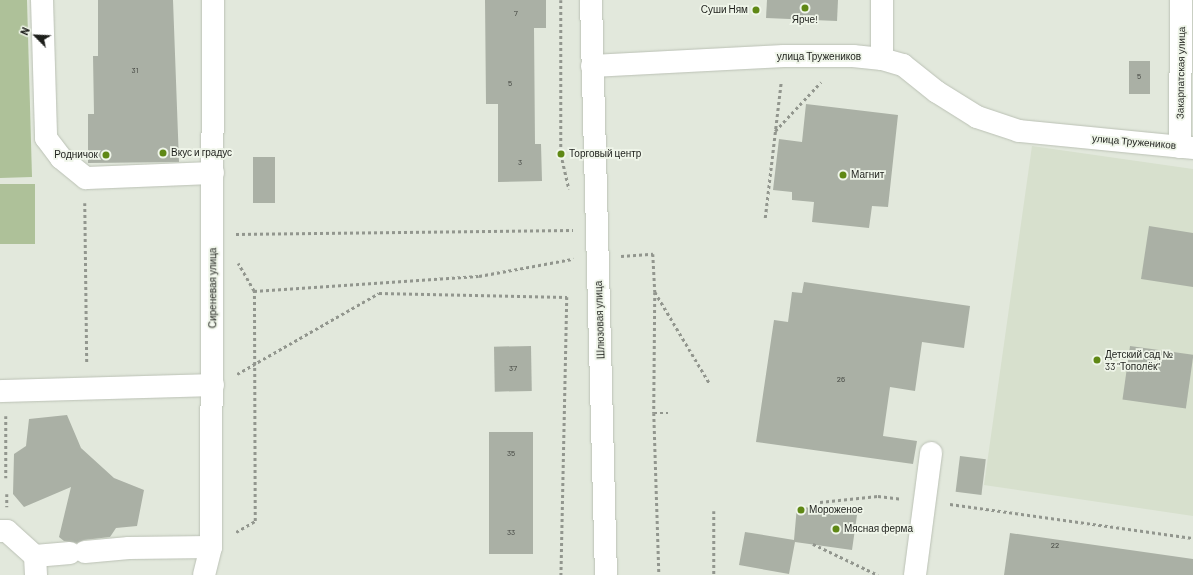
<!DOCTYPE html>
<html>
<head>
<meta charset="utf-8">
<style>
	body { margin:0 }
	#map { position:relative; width:1193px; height:575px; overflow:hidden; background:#e2e8dc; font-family:Barlow,sans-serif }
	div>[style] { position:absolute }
	.built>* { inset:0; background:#d7e0cd }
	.green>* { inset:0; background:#aec199; transform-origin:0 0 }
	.building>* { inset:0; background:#aab0a5; transform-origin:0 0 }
	.path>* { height:2.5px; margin-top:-1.25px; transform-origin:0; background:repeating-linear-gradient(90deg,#92968e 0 3px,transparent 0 6px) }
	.roads { filter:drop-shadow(0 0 1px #bbc1b5) drop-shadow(0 0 1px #bbc1b5) }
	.minor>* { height:22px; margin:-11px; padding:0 11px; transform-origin:11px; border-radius:11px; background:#fff }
	.major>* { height:22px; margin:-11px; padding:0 11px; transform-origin:11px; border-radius:11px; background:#fff }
	.dots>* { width:11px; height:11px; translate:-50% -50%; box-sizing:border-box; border:2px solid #eff5e9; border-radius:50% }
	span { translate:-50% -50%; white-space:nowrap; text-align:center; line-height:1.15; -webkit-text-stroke:3.5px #eff5e9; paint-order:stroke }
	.number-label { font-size:8px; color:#40433e }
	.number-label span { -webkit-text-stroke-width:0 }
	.poi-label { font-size:10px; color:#1d1f1b }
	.right { translate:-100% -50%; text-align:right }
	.left { translate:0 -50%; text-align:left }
	.street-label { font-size:10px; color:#1d1f1b }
	.north { position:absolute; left:16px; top:16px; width:40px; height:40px; -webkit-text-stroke:3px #eff5e9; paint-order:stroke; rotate:294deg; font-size:11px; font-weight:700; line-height:16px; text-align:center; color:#1d1f1b }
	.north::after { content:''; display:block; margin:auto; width:14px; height:18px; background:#1d1f1b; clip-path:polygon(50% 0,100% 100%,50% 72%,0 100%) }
</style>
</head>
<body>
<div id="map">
	<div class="built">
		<div style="clip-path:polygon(1032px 146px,1193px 169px,1193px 516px,984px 485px)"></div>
	</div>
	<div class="green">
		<div style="clip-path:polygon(0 0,27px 0,32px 177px,0 178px)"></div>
		<div style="left:35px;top:184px;width:60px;height:35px;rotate:90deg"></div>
	</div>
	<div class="building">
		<div style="clip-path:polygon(98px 0,173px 0,179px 162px,88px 163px,88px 114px,94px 114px,93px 56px,98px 56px)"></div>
		<div style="clip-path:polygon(485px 0,546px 0,546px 28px,534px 28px,535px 144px,541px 144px,542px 181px,498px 182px,498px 104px,486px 104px)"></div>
		<div style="clip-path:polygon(767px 0,838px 0,837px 21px,766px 18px)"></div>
		<div style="left:1129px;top:61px;width:21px;height:33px"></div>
		<div style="clip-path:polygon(806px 104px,898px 115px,888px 207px,872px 206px,869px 228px,812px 222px,814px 202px,792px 200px,792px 192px,773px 190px,779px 139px,802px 142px)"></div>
		<div style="left:253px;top:157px;width:22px;height:46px"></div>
		<div style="clip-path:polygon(1149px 226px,1193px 233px,1193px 287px,1141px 279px)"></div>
		<div style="clip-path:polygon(804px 282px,970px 306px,964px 348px,922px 342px,915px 391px,890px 387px,883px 436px,917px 441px,913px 464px,756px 442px,774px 320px,788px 322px,792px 292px,802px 293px)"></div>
		<div style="left:531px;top:346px;width:45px;height:37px;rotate:89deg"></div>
		<div style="left:1130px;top:346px;width:64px;height:54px;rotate:8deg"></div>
		<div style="clip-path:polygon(67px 415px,81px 448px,114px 478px,144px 490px,137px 526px,116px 528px,110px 537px,84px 540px,77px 543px,64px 541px,59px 537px,71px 487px,24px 507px,13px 494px,14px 454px,26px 446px,29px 419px)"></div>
		<div style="left:533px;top:432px;width:122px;height:44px;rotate:90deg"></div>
		<div style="left:960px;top:456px;width:26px;height:36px;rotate:7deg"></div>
		<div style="clip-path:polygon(797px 506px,857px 515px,852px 550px,795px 542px,789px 574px,739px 565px,745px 532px,794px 540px)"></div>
		<div style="clip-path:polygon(1010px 533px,1193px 559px,1193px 575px,1004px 575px)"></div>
	</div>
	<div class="path">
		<div style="left:561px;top:0;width:154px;rotate:90deg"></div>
		<div style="left:561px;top:154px;width:36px;rotate:77deg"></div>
		<div style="left:775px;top:131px;width:67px;rotate:-46.8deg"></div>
		<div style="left:85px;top:203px;width:161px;rotate:89.3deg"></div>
		<div style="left:765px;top:218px;width:138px;rotate:-83.3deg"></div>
		<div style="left:236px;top:234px;width:337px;rotate:-0.7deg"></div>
		<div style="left:621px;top:256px;width:32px;rotate:-4deg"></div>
		<div style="left:653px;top:254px;width:38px;rotate:87deg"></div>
		<div style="left:655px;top:292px;width:107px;rotate:59.1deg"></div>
		<div style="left:254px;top:291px;width:225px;rotate:-3.8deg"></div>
		<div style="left:479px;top:276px;width:96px;rotate:-10.3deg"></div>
		<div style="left:655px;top:292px;width:121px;rotate:90.5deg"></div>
		<div style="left:654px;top:413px;width:162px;rotate:88.2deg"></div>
		<div style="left:237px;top:374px;width:163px;rotate:-29.7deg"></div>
		<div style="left:379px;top:293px;width:188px;rotate:1.2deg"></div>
		<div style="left:567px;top:297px;width:278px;rotate:91.2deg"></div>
		<div style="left:654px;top:413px;width:14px"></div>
		<div style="left:6px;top:416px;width:62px;rotate:90deg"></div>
		<div style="left:7px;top:494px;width:13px;rotate:90deg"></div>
		<div style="left:820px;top:502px;width:58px;rotate:-5.9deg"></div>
		<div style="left:878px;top:496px;width:23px;rotate:7deg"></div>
		<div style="left:950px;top:504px;width:245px;rotate:8deg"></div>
		<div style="left:714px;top:511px;width:64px;rotate:90deg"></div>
		<div style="left:236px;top:532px;width:22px;rotate:-30deg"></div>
		<div style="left:255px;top:521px;width:230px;rotate:-90.2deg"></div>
		<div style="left:254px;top:291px;width:32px;rotate:-120deg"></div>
		<div style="left:813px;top:544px;width:72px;rotate:25.5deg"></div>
	</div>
	<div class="roads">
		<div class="minor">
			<div style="left:42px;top:0;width:138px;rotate:88.3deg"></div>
			<div style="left:46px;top:138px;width:25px;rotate:53deg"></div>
			<div style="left:61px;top:158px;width:32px;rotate:39deg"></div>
			<div style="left:86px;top:178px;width:127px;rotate:-2.3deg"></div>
			<div style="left:882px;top:0;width:59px;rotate:90deg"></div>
			<div style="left:592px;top:66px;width:192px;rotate:-3deg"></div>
			<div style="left:784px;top:56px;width:69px"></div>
			<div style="left:853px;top:56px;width:29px;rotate:6deg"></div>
			<div style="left:882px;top:59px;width:22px;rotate:16deg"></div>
			<div style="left:903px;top:65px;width:43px;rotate:38.5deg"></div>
			<div style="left:937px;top:92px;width:47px;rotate:32deg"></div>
			<div style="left:977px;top:117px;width:44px;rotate:18.4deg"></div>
			<div style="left:1019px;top:131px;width:175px;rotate:5.6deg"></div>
			<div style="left:1180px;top:147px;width:147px;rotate:-89.6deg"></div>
			<div style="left:0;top:391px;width:213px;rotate:-1.6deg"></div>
			<div style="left:0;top:531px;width:7px"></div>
			<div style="left:7px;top:531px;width:38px;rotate:42deg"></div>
			<div style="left:35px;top:556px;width:19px;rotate:87deg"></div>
			<div style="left:85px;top:552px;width:44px;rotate:-5.2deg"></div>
			<div style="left:129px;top:548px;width:82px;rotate:-0.7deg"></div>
			<div style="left:35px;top:556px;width:35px;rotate:-5deg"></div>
			<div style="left:204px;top:575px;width:29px;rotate:-76deg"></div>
			<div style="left:211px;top:547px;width:547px;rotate:-89.79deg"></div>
			<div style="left:915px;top:575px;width:123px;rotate:-82.5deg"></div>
		</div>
		<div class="major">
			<div style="left:591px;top:0;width:575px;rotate:88.51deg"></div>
		</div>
	</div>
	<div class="dots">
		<div style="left:805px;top:8px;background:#5f8815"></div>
		<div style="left:756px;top:10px;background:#5f8815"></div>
		<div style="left:163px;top:153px;background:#5f8815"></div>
		<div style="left:561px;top:154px;background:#5f8815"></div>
		<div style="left:106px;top:155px;background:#5f8815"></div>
		<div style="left:843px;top:175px;background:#5f8815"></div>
		<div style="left:1097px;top:360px;background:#5f8815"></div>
		<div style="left:801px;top:510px;background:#5f8815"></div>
		<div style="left:836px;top:529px;background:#5f8815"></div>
	</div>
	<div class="number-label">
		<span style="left:516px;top:14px">7</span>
		<span style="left:135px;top:71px">31</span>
		<span style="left:1139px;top:77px">5</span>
		<span style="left:510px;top:84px">5</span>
		<span style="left:520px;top:163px">3</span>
		<span style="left:513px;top:369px">37</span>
		<span style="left:841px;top:380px">26</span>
		<span style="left:511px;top:454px">35</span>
		<span style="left:511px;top:533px">33</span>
		<span style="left:1055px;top:546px">22</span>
	</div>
	<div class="poi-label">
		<span class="right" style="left:748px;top:10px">Суши Ням</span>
		<span style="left:805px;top:20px">Ярче!</span>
		<span class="left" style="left:171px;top:153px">Вкус и градус</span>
		<span class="left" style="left:569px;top:154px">Торговый центр</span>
		<span class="right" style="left:98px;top:155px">Родничок</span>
		<span class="left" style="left:851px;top:175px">Магнит</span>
		<span class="left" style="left:1105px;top:360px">Детский сад №<br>33 "Тополёк"</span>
		<span class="left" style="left:809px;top:510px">Мороженое</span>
		<span class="left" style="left:844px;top:529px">Мясная ферма</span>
	</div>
	<div class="street-label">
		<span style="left:819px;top:57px">улица Тружеников</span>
		<span style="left:1181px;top:73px;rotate:-89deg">Закарпатская улица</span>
		<span style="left:1134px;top:142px;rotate:5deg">улица Тружеников</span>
		<span style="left:213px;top:288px;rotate:-90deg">Сиреневая улица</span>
		<span style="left:600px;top:320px;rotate:-92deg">Шлюзовая улица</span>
	</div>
	<div class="north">N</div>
</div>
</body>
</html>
